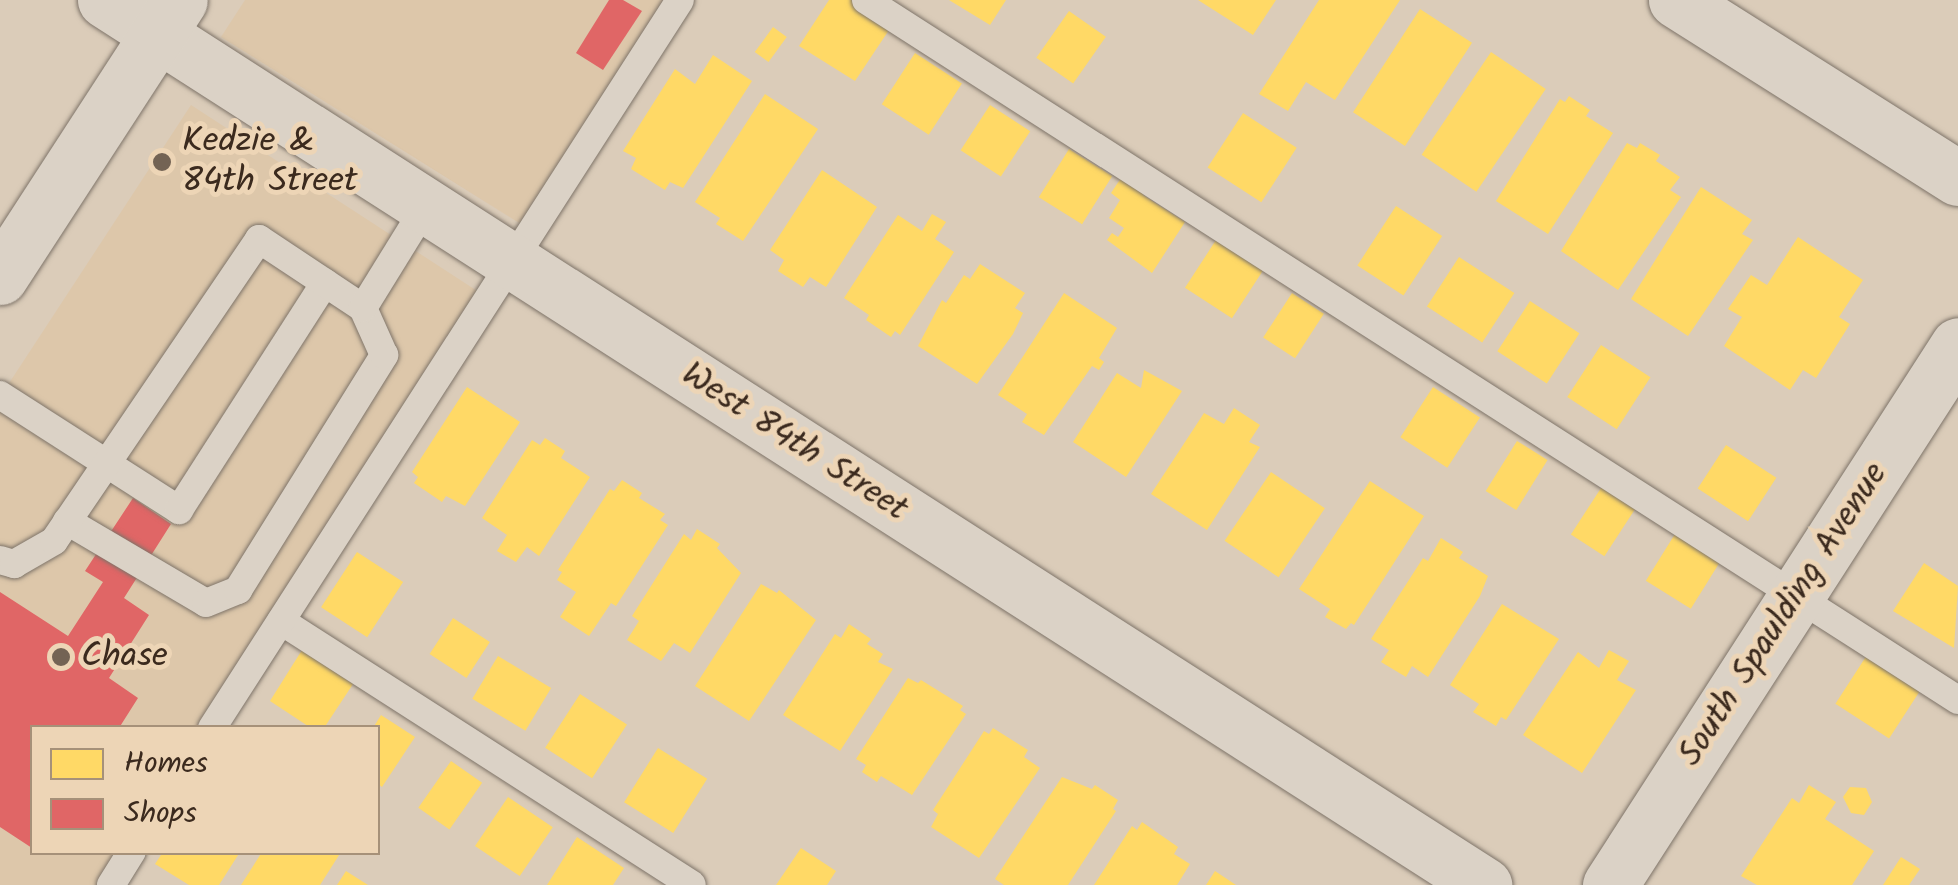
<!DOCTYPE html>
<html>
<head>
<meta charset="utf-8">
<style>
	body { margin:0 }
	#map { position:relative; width:1958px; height:885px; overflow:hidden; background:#dbccb9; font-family:Kalam,sans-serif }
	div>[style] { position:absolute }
	.built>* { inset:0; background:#ddc7aa }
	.homes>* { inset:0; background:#ffd966; transform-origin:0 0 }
	.shops>* { inset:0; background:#e06666 }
	.roads { filter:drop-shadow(0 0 2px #7e7469) drop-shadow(0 0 2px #7e7469) }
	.service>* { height:28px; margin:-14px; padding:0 14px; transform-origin:14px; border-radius:14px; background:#dbd2c6 }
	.minor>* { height:55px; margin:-27.5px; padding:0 27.5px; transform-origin:27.5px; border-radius:27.5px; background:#dbd2c6 }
	.secondary>* { height:55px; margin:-27.5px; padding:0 27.5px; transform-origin:27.5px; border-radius:27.5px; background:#dbd2c6 }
	.dots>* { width:28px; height:28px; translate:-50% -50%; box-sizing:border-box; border:5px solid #edd5b6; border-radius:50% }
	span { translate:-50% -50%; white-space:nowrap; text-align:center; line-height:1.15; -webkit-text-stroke:10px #edd5b6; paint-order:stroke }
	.poi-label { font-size:35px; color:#3b2a1e }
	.left { translate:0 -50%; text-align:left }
	.street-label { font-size:35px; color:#3b2a1e }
	.legend { position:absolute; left:30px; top:725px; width:350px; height:130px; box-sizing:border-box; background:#edd5b6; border:2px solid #a69179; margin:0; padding:12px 18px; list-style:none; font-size:30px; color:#3b2a1e }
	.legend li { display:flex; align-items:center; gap:20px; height:50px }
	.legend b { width:50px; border:2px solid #a69179 }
</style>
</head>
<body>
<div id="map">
	<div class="built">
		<div style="clip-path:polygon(245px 0,681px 0,532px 231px,221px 37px)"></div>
		<div style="clip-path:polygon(191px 105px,488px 298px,212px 727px,32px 728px,32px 852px,132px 853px,111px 885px,0 885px,0 397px)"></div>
	</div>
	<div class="homes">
		<div style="clip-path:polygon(829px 0,851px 0,891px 27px,855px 81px,799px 46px)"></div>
		<div style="clip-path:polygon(949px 0,1006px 0,990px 25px)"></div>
		<div style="clip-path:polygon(1198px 0,1276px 0,1253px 35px)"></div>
		<div style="clip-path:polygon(1319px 0,1400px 0,1335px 100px,1306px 82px,1288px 111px,1259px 94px)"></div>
		<div style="left:1420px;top:9px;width:62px;height:123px;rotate:33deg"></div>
		<div style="left:1069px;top:11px;width:45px;height:57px;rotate:35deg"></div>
		<div style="left:773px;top:27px;width:17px;height:31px;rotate:36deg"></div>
		<div style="left:1491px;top:52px;width:66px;height:124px;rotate:34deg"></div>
		<div style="left:915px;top:53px;width:56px;height:61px;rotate:33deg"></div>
		<div style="clip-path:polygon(713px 55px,752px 81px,683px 188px,670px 182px,665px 190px,631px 169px,636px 158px,623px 151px,675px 69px,695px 84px)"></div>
		<div style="clip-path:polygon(765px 94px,818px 129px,743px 241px,716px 224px,720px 218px,695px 202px)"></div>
		<div style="clip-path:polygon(1569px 96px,1590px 110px,1586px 116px,1613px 133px,1548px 234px,1496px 201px,1560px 99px,1565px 102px)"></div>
		<div style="left:990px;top:105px;width:48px;height:54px;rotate:33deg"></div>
		<div style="left:1243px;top:113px;width:64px;height:65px;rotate:33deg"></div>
		<div style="clip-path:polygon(1627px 143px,1637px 148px,1640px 143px,1660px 155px,1656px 161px,1680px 177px,1670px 190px,1681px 197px,1618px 290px,1561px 251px)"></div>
		<div style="left:1069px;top:149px;width:51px;height:57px;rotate:32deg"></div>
		<div style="clip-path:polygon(822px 170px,877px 207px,826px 287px,810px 277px,803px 287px,778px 271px,784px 260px,770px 250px)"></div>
		<div style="clip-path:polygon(1123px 175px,1146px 190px,1143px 195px,1185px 222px,1152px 273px,1107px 240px,1112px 233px,1118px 237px,1124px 228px,1109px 218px,1120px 200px,1111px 193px)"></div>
		<div style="clip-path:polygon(1701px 187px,1752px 220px,1742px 234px,1753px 240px,1688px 336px,1631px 299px)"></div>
		<div style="left:1396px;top:206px;width:55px;height:71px;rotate:33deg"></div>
		<div style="clip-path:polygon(932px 214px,946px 222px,935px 239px,954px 252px,900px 335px,895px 331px,891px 337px,866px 320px,869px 315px,844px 298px,898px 215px,922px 231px)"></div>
		<div style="clip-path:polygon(1798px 237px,1863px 280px,1839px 317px,1850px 324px,1816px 378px,1803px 370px,1790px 390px,1724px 346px,1742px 317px,1728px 309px,1751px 275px,1767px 285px)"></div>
		<div style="left:1216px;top:240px;width:56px;height:57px;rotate:33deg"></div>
		<div style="left:1459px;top:257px;width:66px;height:59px;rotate:33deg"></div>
		<div style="clip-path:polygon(980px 264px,1025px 293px,1015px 308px,1023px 313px,1013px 334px,977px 384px,918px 346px,942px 300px,946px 303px,964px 275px,970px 279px)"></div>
		<div style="clip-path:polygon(1064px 293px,1117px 328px,1099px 358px,1104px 362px,1099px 370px,1092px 366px,1044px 435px,1022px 422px,1027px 414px,998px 395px)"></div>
		<div style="left:1292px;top:293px;width:38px;height:53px;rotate:33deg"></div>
		<div style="left:1530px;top:301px;width:59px;height:60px;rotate:33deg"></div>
		<div style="left:1601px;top:345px;width:59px;height:62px;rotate:33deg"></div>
		<div style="clip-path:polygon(1144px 370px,1182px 391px,1126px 477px,1073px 442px,1117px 373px,1141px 388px)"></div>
		<div style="clip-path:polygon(467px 387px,520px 422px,465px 506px,446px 496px,442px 502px,414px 483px,418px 477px,412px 472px)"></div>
		<div style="left:1433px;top:387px;width:56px;height:60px;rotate:33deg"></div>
		<div style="clip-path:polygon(1234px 408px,1260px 425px,1249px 442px,1260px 447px,1207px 530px,1151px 494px,1204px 413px,1224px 424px)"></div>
		<div style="clip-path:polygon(545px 438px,565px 451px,561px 458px,590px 477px,539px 556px,527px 547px,516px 562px,497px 551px,507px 535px,482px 518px,532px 440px,540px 445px)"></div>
		<div style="left:1517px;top:441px;width:36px;height:59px;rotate:32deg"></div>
		<div style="left:1726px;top:445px;width:60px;height:52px;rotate:33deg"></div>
		<div style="left:1271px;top:472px;width:65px;height:83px;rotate:34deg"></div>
		<div style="clip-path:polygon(622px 480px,642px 493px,639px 498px,665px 514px,660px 520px,668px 525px,616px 606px,611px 603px,589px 636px,560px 617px,576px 592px,557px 580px,562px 572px,558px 570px,610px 489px,614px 491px)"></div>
		<div style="clip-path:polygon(1370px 481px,1424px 516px,1354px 625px,1351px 623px,1346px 629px,1325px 617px,1330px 609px,1299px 589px)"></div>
		<div style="left:1603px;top:485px;width:40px;height:59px;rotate:33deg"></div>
		<div style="clip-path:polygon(697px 529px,720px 544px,717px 548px,741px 573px,690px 653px,674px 643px,661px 661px,627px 640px,639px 621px,632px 616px,684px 534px,691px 540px)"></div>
		<div style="left:1675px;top:534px;width:53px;height:55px;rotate:32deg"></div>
		<div style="clip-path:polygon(1441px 538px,1463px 552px,1459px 558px,1488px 576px,1480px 596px,1428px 677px,1412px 666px,1406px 677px,1381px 662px,1389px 650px,1371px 639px,1423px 558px,1428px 561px)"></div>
		<div style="left:357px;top:552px;width:55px;height:66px;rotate:33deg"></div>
		<div style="clip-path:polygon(1924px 563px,1958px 586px,1954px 648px,1893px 611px)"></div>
		<div style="clip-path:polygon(761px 584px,777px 593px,779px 590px,816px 620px,749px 721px,695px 686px)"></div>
		<div style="clip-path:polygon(1502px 604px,1559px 639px,1506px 720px,1501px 717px,1496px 726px,1473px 712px,1479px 704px,1450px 685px)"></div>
		<div style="left:453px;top:618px;width:44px;height:43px;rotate:33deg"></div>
		<div style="clip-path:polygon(849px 624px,871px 639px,867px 644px,883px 654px,878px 662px,893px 669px,840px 751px,783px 715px,835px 634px,841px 638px)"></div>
		<div style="clip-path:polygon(302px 650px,353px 684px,324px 728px,311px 728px,270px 701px)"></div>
		<div style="clip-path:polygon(1609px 650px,1629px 661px,1617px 680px,1636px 690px,1582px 773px,1523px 735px,1578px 652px,1599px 668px)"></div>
		<div style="left:1867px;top:655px;width:64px;height:58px;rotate:33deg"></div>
		<div style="left:498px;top:656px;width:62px;height:50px;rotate:31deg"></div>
		<div style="clip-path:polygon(908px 678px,918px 683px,921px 680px,963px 706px,960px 710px,966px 714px,912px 795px,881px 776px,877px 782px,862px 772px,866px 765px,856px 759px)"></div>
		<div style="left:580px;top:694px;width:56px;height:64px;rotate:33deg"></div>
		<div style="clip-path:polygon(381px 715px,415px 737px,382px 787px,378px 784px,378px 728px,373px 728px)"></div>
		<div style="clip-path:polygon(993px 728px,1028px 750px,1024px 757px,1040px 768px,979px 858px,931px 827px,938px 814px,933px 810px,984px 731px,989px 734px)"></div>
		<div style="left:658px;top:748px;width:58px;height:64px;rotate:32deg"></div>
		<div style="left:451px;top:761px;width:38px;height:57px;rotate:35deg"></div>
		<div style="clip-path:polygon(1062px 777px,1092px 789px,1095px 785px,1118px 800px,1113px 809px,1116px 811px,1068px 885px,1004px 885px,995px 879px)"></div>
		<div style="clip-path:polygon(1809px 785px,1836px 802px,1825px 819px,1874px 851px,1852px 885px,1757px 885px,1741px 876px,1792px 798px,1799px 803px)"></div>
		<div style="clip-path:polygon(1850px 787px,1866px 788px,1872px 802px,1864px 815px,1851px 813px,1843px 797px)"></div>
		<div style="left:508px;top:797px;width:54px;height:59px;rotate:34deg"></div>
		<div style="clip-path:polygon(1142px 822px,1178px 847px,1174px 854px,1190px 864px,1177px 885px,1094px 885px,1132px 826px,1137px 830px)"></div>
		<div style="clip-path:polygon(577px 837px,624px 868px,613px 885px,547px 885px)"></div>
		<div style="clip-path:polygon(801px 848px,836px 871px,827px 885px,776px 885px)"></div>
		<div style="clip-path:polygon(163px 852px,240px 852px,219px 885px,189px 885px,155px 864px)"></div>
		<div style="clip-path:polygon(262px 852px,341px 852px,320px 885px,241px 885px)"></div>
		<div style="clip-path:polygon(1901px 857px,1920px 869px,1909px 885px,1883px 885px)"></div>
		<div style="clip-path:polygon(346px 871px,368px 885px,337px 885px)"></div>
		<div style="clip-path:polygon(1215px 871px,1236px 885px,1206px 885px)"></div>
	</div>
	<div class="shops">
		<div style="clip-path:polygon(609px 0,623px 0,642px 11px,603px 70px,576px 53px)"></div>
		<div style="clip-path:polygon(133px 498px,171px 524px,124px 598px,149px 615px,109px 678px,138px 698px,119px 728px,32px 728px,32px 848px,0 827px,0 592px,68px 636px,103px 582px,85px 571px)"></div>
	</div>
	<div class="roads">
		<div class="service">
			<div style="left:866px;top:0;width:1297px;rotate:32.66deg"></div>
			<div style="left:0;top:395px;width:213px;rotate:32.7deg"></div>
			<div style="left:179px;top:510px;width:270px;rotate:-57.3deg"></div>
			<div style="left:67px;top:521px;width:161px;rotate:30.5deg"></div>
			<div style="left:206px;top:603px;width:35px;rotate:-22deg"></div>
			<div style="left:238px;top:590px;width:277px;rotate:-58.1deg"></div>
			<div style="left:384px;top:355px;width:51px;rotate:-114.1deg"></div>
			<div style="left:0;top:560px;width:15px;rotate:16deg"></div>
			<div style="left:14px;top:564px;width:46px;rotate:-29.9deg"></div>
			<div style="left:54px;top:541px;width:365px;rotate:-55.8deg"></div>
			<div style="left:259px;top:239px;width:125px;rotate:33.6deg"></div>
			<div style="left:363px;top:308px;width:120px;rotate:-58.3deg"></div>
			<div style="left:281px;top:621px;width:488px;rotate:32.7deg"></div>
			<div style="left:212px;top:728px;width:865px;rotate:-57.26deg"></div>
			<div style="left:111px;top:885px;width:39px;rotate:-58deg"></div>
		</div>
		<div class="minor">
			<div style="left:105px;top:0;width:1639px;rotate:32.69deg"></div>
			<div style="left:1676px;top:0;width:333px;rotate:32.3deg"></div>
			<div style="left:1610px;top:885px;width:642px;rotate:-57.2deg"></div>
		</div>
		<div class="secondary">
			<div style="left:0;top:277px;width:330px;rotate:-57deg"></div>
		</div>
	</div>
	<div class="dots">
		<div style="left:162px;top:162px;background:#736354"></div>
		<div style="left:61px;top:657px;background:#736354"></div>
	</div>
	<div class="poi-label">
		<span class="left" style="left:182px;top:162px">Kedzie &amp;<br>84th Street</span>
		<span class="left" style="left:81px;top:657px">Chase</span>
	</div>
	<div class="street-label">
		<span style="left:794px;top:443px;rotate:33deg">West 84th Street</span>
		<span style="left:1784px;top:615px;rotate:-57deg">South Spaulding Avenue</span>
	</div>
	<ul class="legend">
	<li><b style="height:28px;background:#ffd966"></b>Homes</li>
	<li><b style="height:28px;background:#e06666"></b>Shops</li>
	</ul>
</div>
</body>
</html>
